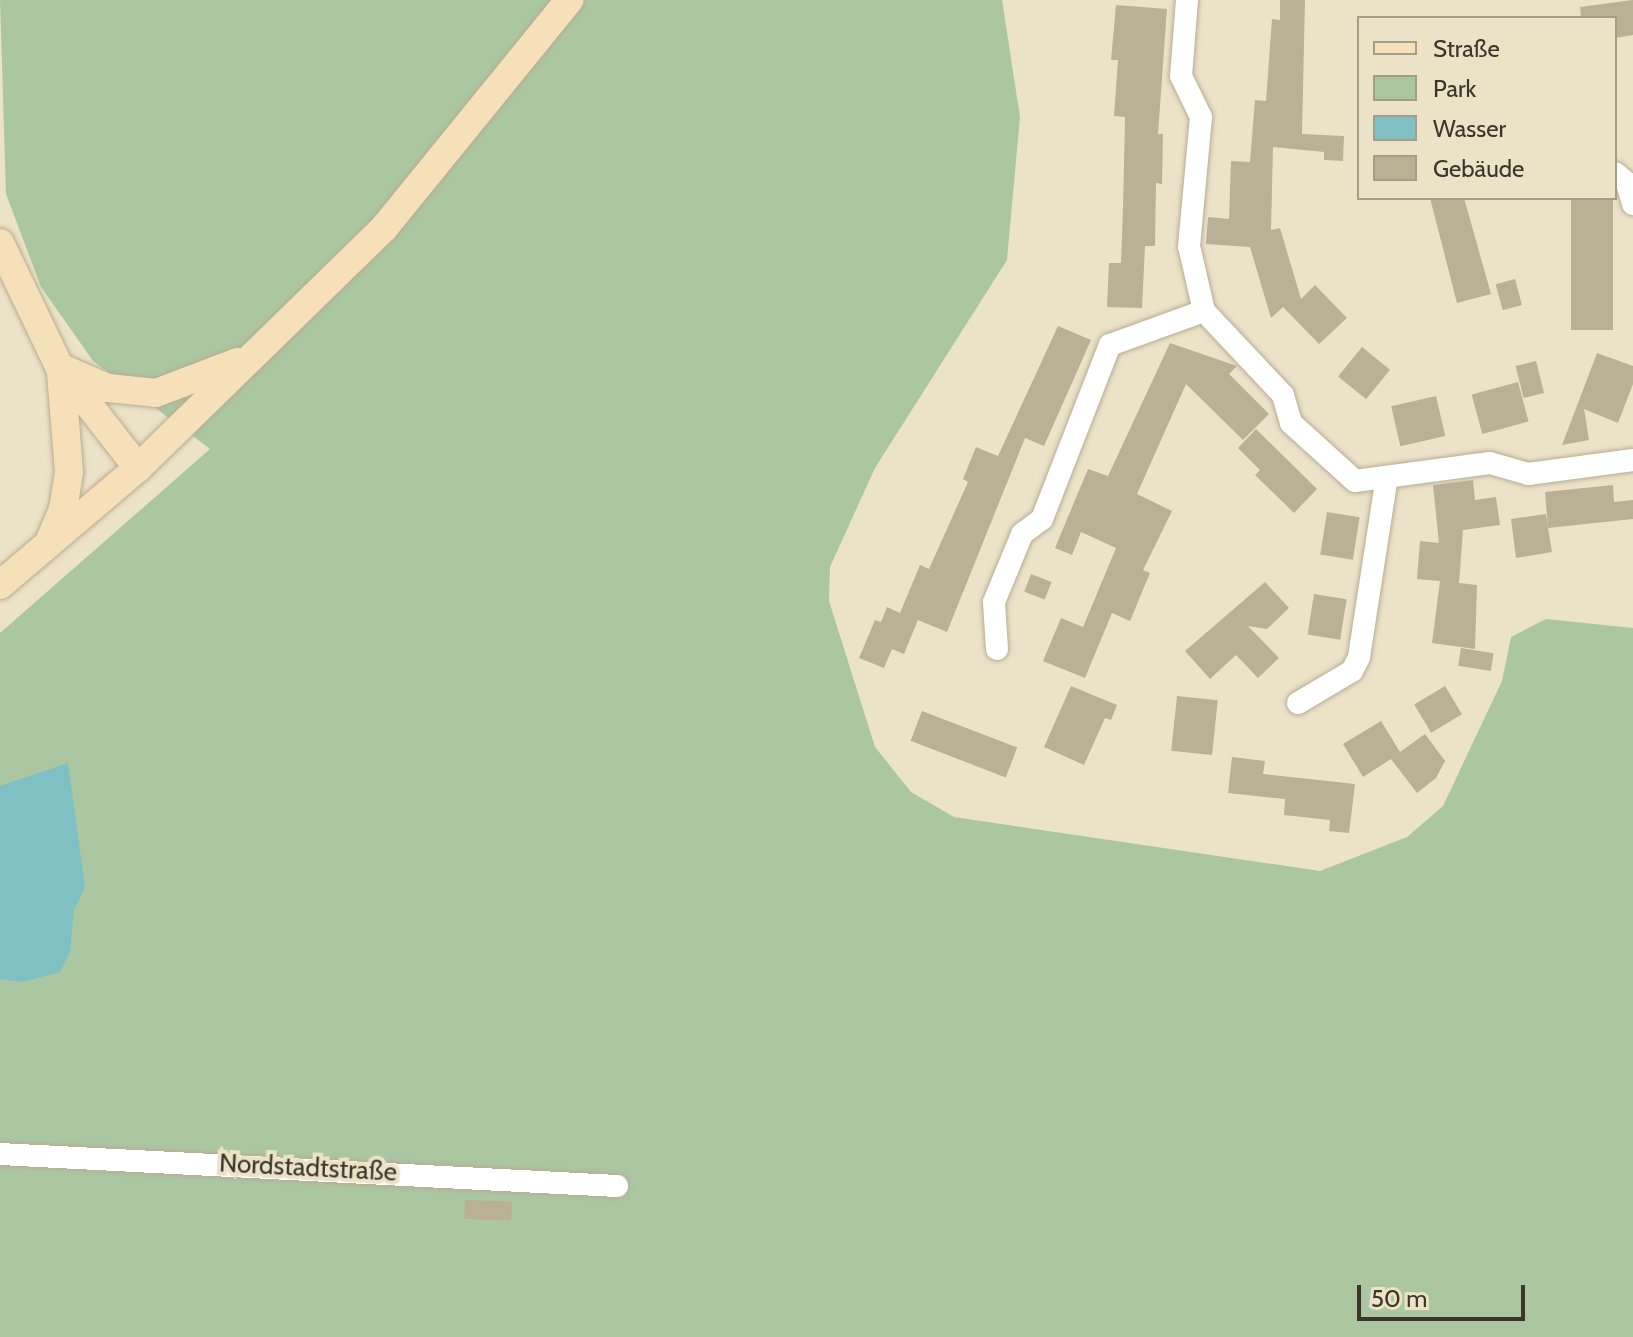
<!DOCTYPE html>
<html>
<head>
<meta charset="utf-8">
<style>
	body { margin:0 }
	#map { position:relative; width:1633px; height:1337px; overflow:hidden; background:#ece2c7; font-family:Cabin,sans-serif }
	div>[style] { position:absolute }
	.green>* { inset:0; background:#abc7a2 }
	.water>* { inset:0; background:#7ec0c4 }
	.building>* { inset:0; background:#bab096; transform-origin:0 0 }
	.roads { filter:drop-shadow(0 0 2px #b7ad94) drop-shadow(0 0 2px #b7ad94) }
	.minor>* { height:22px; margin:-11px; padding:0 11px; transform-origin:11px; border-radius:11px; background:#fff }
	.major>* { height:28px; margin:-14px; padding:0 14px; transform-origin:14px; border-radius:14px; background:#f5e0b9 }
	span { translate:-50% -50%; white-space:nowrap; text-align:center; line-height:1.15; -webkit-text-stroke:8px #ece2c7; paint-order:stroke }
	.street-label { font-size:26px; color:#3a362c }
	.legend { position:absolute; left:1357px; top:16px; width:260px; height:184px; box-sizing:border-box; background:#ece2c7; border:2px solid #a59d89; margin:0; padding:10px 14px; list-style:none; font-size:24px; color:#3a362c }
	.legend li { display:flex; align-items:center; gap:16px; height:40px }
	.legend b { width:40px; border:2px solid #a59d89 }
	.scale { position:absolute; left:1357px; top:1285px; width:168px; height:36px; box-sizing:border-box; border:4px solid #3a362c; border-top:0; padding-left:10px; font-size:24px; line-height:28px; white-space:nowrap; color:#3a362c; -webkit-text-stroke:6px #ece2c7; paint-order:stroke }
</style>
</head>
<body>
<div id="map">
	<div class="green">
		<div style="clip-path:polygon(0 0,1002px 0,1020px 117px,1007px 260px,875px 468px,830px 567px,829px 601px,875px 747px,911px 792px,954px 817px,1320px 871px,1407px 837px,1443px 806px,1502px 681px,1511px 637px,1546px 619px,1633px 628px,1633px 1337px,0 1337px,0 633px,210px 449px,93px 361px,41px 287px,6px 194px)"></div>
	</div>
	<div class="water">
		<div style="clip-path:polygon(68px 763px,85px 887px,74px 910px,70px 951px,60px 972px,22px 982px,0 979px,0 786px)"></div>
	</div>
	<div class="building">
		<div style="clip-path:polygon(1280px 0,1305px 0,1302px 134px,1344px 136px,1343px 161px,1324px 160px,1324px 152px,1273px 147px,1271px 230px,1280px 228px,1301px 299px,1315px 285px,1347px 318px,1319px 344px,1283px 307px,1271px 318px,1250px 247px,1206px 244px,1208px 217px,1229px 219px,1231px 161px,1250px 162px,1255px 100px,1266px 101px,1272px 19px,1280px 20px)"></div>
		<div style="clip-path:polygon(1633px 0,1633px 35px,1615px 38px,1615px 18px,1581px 18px,1580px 7px)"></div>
		<div style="clip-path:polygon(1116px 5px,1167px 9px,1158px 134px,1163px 134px,1162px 184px,1156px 183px,1155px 246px,1145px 246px,1142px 308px,1107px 307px,1109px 263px,1121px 263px,1123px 208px,1125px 117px,1114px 116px,1118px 60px,1111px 60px)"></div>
		<div style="clip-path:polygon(1430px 198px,1464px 198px,1491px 294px,1457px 303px)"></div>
		<div style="left:1571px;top:198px;width:42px;height:132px"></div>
		<div style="left:1515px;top:279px;width:27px;height:20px;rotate:75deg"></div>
		<div style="clip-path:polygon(1058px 326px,1091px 340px,1044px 446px,1025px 438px,947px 632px,918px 620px,904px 654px,892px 649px,884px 668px,859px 658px,875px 620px,881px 622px,887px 607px,900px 613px,920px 565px,929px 569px,968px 482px,963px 479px,976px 447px,998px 456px)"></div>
		<div style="clip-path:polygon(1170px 343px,1237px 366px,1229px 374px,1269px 414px,1243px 440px,1186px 384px,1137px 494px,1172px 511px,1143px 570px,1150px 573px,1130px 621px,1112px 613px,1085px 678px,1043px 661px,1061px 618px,1083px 627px,1116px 548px,1081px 532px,1072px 555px,1055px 548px,1088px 469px,1108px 476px)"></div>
		<div style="left:1362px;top:347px;width:36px;height:38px;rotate:39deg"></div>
		<div style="clip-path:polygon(1597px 353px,1633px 366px,1633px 384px,1618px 423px,1584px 409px,1589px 440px,1562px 445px)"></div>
		<div style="left:1536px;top:361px;width:33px;height:21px;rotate:76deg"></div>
		<div style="left:1518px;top:382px;width:41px;height:48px;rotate:75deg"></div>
		<div style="left:1436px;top:396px;width:41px;height:46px;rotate:77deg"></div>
		<div style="clip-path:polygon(1256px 429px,1317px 489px,1294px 513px,1255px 475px,1260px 470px,1238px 448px)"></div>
		<div style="clip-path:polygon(1473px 480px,1475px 500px,1496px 497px,1500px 525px,1463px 530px,1459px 583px,1477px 585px,1475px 649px,1432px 643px,1440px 581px,1417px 579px,1420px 541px,1439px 543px,1433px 485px)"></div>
		<div style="clip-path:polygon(1613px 485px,1614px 502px,1633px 500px,1633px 519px,1548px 528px,1552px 552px,1516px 558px,1511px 519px,1546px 514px,1548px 528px,1545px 492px)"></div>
		<div style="left:1327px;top:512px;width:33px;height:43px;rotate:9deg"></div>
		<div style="left:1031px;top:574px;width:22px;height:19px;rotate:21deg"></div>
		<div style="clip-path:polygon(1265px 582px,1289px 608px,1267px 629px,1248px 626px,1279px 658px,1258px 678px,1236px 655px,1210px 679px,1185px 651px)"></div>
		<div style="left:1314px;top:594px;width:33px;height:41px;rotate:9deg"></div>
		<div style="left:1461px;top:648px;width:33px;height:18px;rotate:9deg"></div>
		<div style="clip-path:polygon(1071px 686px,1117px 705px,1111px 720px,1105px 718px,1084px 765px,1044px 747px)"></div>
		<div style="left:1445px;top:686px;width:33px;height:36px;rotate:59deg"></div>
		<div style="left:1177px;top:696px;width:41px;height:55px;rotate:6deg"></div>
		<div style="left:922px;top:711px;width:102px;height:32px;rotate:21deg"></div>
		<div style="clip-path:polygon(1381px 721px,1400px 752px,1425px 734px,1445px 761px,1436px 778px,1417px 793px,1391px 759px,1363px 777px,1343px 744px)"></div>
		<div style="clip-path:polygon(1232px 757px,1265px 761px,1263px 774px,1355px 784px,1349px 833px,1329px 831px,1330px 820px,1284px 815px,1285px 799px,1228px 793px)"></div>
		<div style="left:465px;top:1200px;width:47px;height:19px;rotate:2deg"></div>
	</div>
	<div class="roads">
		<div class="minor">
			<div style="left:1187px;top:0;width:76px;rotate:94.5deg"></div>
			<div style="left:1181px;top:76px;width:46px;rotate:64deg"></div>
			<div style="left:1201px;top:117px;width:130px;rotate:95.3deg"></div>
			<div style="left:1189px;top:246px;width:67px;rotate:77deg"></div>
			<div style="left:1615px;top:173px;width:16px;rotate:40deg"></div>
			<div style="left:1627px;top:183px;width:22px;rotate:74deg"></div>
			<div style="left:1204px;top:311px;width:115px;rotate:46.8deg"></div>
			<div style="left:1283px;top:395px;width:29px;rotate:74deg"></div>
			<div style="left:1291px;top:423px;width:86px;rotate:42.2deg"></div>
			<div style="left:1355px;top:481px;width:136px;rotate:-7.6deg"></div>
			<div style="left:1490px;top:463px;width:40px;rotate:16deg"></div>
			<div style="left:1528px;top:474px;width:106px;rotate:-7.6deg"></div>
			<div style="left:997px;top:649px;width:47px;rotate:-93.7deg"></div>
			<div style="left:994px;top:602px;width:74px;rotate:-67.6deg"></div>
			<div style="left:1022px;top:534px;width:25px;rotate:-37deg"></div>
			<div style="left:1042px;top:519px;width:187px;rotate:-68.7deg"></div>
			<div style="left:1110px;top:345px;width:100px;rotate:-19.9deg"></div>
			<div style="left:1298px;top:703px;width:63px;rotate:-30.7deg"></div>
			<div style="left:1352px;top:671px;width:16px;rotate:-63deg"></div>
			<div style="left:1359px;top:657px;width:182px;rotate:-81.2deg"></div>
			<div style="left:0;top:1154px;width:618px;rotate:2.97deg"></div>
		</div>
		<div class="major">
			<div style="left:0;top:243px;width:139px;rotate:64.4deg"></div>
			<div style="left:60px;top:368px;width:127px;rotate:52deg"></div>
			<div style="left:61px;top:368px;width:51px;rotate:23.1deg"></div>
			<div style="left:108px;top:388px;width:48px;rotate:5.9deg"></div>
			<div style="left:156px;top:393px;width:87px;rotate:-20.9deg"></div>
			<div style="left:50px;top:540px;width:33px;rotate:-67deg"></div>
			<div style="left:63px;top:510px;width:38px;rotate:-81deg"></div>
			<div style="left:69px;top:472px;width:99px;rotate:-94.6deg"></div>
			<div style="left:0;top:585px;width:181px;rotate:-40.3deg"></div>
			<div style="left:138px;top:468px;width:344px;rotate:-44.3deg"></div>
			<div style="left:384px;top:228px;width:294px;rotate:-50.9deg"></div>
		</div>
	</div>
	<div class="street-label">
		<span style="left:308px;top:1168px;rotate:3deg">Nordstadtstraße</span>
	</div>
	<ul class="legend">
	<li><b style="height:10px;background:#f5e0b9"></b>Straße</li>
	<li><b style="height:22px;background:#abc7a2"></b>Park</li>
	<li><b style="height:22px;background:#7ec0c4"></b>Wasser</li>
	<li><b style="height:22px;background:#bab096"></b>Gebäude</li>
	</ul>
	<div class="scale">50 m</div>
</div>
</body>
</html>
